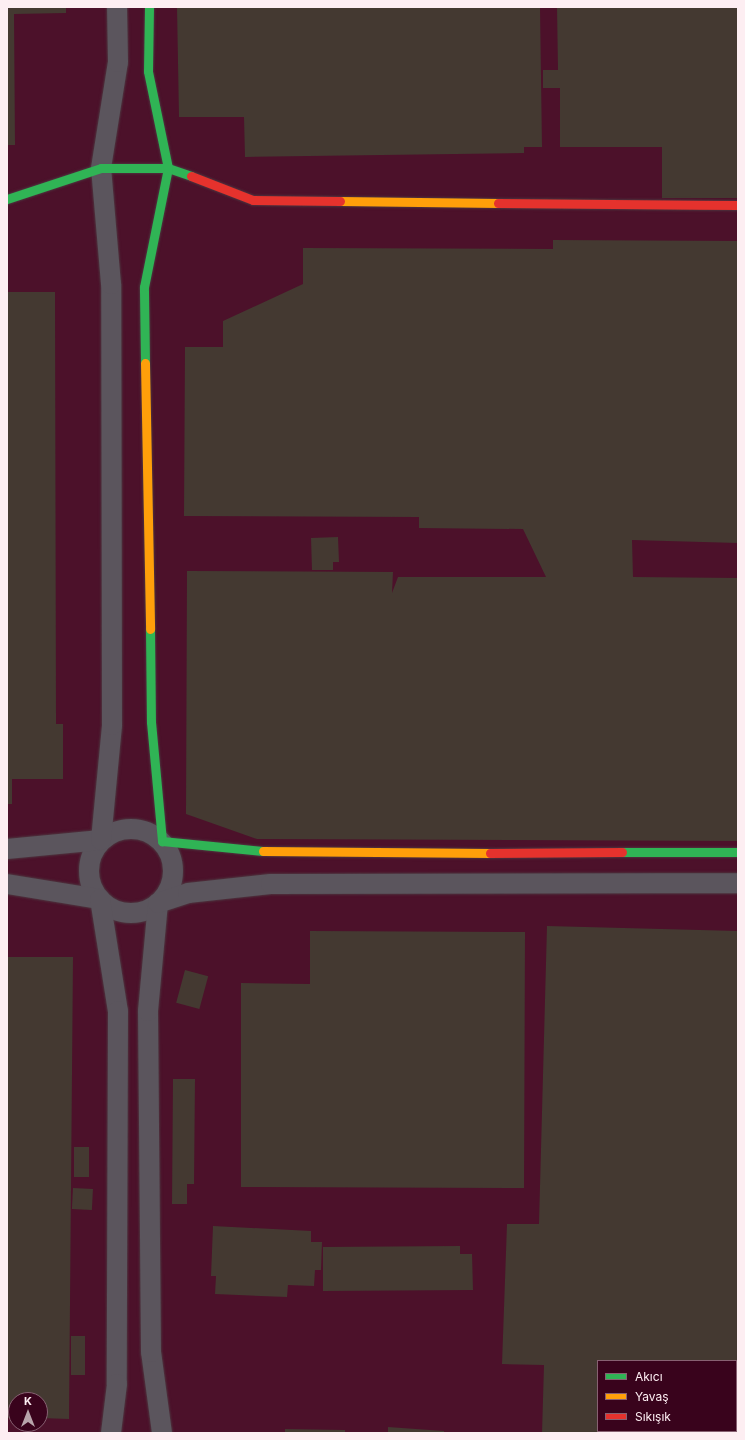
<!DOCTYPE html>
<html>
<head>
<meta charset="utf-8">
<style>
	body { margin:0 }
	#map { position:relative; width:745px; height:1440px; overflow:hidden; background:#381b27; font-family:Inter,sans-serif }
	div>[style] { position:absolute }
	.built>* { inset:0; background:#4c112a }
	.building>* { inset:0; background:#443931; transform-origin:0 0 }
	.roads { filter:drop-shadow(0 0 1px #4d3740) drop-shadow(0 0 1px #4d3740) }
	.street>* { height:20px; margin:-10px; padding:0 10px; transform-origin:10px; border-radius:10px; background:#5b555d }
	.street>.ring { margin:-10px; padding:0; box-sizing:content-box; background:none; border:20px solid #5b555d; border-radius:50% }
	.fast>* { height:9px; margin:-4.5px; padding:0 4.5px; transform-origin:4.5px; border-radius:4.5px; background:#30b455 }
	.slow>* { height:9px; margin:-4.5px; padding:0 4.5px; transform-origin:4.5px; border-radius:4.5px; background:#ff9f0a }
	.jam>* { height:9px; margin:-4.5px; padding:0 4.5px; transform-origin:4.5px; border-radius:4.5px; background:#e5322d }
	span { translate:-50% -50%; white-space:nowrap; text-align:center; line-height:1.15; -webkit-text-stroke:4px #39031c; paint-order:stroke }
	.frame { position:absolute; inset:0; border:8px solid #fdeef2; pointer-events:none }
	.legend { position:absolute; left:597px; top:1360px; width:140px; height:72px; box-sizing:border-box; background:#39031c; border:1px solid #876172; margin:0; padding:5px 7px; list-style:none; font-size:12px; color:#fdeef2 }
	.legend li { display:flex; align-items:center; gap:8px; height:20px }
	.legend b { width:20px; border:1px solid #876172 }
	.north { position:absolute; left:8px; top:1392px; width:40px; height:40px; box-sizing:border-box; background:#39031c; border:1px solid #876172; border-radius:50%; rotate:0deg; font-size:11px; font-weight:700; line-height:16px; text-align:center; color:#fdeef2 }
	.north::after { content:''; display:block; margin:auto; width:14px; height:18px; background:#b8a4ab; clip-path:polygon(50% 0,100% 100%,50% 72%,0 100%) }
</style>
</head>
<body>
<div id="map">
	<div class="built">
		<div style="clip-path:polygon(evenodd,7px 7px,738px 7px,738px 1433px,7px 1433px,7px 7px,598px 1361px,736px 1361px,736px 1431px,598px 1431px,598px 1361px,7px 7px,16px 1400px,40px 1400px,40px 1424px,16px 1424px,16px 1400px)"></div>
	</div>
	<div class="building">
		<div style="clip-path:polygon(7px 7px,66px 7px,66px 13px,14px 14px,15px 145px,7px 145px)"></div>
		<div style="clip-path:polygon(177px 7px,540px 7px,542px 147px,524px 147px,524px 153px,245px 157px,244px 117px,179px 117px)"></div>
		<div style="clip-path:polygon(557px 7px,738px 7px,738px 198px,662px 198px,662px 147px,560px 147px,560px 88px,543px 88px,543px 70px,558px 70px)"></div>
		<div style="clip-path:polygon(553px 240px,738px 241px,738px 543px,632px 540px,633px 577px,738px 578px,738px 841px,257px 839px,186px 814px,187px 571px,393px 572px,392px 593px,398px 577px,546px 577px,523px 529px,419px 528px,419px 517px,184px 516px,185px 347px,223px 347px,223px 321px,303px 284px,303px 248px,553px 249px)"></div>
		<div style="clip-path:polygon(7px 292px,55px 292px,56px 724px,63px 724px,63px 779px,12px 779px,12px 804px,7px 804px)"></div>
		<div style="clip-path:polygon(338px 537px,339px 562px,333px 562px,333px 570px,312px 570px,311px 538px)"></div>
		<div style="clip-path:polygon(evenodd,547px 926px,738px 931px,738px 1433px,542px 1433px,544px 1365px,502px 1364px,507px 1224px,539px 1224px,547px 926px,598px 1361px,736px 1361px,736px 1431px,598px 1431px,598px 1361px)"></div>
		<div style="clip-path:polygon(310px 931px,525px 932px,524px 1188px,241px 1187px,241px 983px,310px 984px)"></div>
		<div style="clip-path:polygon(7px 957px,73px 957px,69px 1419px,40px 1418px,40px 1400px,16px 1400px,16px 1418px,7px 1418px)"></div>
		<div style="left:185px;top:970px;width:24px;height:34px;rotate:15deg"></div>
		<div style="clip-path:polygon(173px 1079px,195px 1079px,194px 1184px,187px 1184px,187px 1204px,172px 1204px)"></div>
		<div style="left:74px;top:1147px;width:15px;height:30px"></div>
		<div style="left:73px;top:1188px;width:20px;height:21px;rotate:3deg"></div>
		<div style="clip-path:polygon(213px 1226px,311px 1231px,311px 1242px,322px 1242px,321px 1270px,315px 1270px,314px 1286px,288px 1285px,287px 1297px,215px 1294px,216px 1276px,211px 1276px)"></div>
		<div style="clip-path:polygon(460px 1246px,460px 1254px,472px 1254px,473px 1290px,323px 1291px,323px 1247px)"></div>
		<div style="left:71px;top:1336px;width:14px;height:39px"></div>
		<div style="clip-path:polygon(388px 1427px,444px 1431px,444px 1433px,388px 1433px)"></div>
		<div style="clip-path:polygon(285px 1429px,345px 1430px,345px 1433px,285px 1433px)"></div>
	</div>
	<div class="roads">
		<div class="street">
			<div class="ring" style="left:89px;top:829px;width:64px;height:64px"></div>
			<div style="left:7px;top:849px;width:94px;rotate:-5.5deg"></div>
			<div style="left:101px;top:840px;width:116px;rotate:-84.5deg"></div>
			<div style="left:112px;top:725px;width:441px;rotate:-90.1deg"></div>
			<div style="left:111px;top:284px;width:116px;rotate:-94.9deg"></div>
			<div style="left:101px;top:168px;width:107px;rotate:-80.9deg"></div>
			<div style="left:118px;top:62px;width:55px;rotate:-91deg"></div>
			<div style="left:7px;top:884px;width:94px;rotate:9.2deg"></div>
			<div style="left:100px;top:899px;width:113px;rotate:80.9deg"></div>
			<div style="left:118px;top:1011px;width:373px;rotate:90.2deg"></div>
			<div style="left:117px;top:1384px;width:49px;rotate:97deg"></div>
			<div style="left:162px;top:1433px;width:82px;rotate:-97.7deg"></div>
			<div style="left:151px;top:1352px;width:341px;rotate:-90.5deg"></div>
			<div style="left:148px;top:1011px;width:108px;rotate:-84.7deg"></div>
			<div style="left:158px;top:903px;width:32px;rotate:-18deg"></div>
			<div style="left:188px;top:893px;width:83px;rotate:-6.2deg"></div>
			<div style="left:271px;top:884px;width:467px;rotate:-0.1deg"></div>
		</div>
		<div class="fast">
			<div style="left:7px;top:199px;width:99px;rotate:-18.3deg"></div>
			<div style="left:101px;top:168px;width:67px"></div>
			<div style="left:168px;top:168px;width:24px;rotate:19deg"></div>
			<div style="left:145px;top:363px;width:76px;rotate:-90.8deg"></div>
			<div style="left:144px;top:287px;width:121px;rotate:-78.6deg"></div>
			<div style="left:168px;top:168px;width:99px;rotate:-101.7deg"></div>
			<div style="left:148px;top:71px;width:64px;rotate:-89.1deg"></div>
			<div style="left:150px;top:629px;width:93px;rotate:89.4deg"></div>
			<div style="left:151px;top:722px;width:120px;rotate:84.7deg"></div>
			<div style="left:162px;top:841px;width:101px;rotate:5.7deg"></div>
			<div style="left:622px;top:852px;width:116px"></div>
		</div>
		<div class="slow">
			<div style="left:340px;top:201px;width:158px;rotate:0.7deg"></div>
			<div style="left:145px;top:363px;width:266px;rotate:88.9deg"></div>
			<div style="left:263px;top:851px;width:227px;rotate:0.5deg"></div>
		</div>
		<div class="jam">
			<div style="left:191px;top:176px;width:66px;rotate:21.2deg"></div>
			<div style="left:253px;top:200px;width:87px;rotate:0.7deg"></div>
			<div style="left:498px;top:203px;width:240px;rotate:0.5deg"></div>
			<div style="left:490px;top:853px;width:132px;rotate:-0.4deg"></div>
		</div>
	</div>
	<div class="frame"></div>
	<ul class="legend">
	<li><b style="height:5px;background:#30b455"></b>Akıcı</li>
	<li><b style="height:5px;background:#ff9f0a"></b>Yavaş</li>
	<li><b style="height:5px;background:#e5322d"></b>Sıkışık</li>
	</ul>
	<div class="north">K</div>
</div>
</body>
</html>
